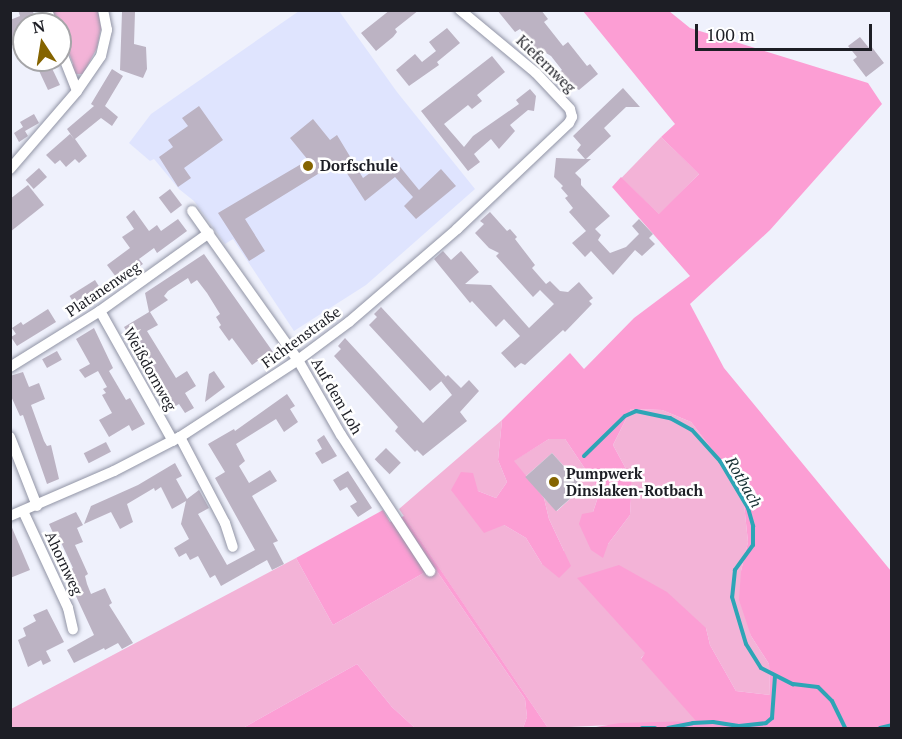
<!DOCTYPE html>
<html>
<head>
<meta charset="utf-8">
<style>
	body { margin:0 }
	#map { position:relative; width:902px; height:739px; overflow:hidden; background:#eff1fc; font-family:"PT Serif",serif }
	div>[style] { position:absolute }
	.built>* { inset:0; background:#dfe4fe }
	.green>* { inset:0; background:#f3b3d7; transform-origin:0 0 }
	.forest>* { inset:0; background:#fc9ed4 }
	.stream>* { height:4px; margin:-2px; padding:0 2px; transform-origin:2px; border-radius:2px; background:#2da5b6 }
	.building>* { inset:0; background:#bcb3c3; transform-origin:0 0 }
	.roads { filter:drop-shadow(0 0 2px #9194a5) drop-shadow(0 0 2px #9194a5) }
	.street>* { height:10px; margin:-5px; padding:0 5px; transform-origin:5px; border-radius:5px; background:#fff }
	.dots>* { width:16px; height:16px; translate:-50% -50%; box-sizing:border-box; border:3px solid #fff; border-radius:50% }
	span { translate:-50% -50%; white-space:nowrap; text-align:center; line-height:1.15; -webkit-text-stroke:5px #fff; paint-order:stroke }
	.street-label { font-size:15px; color:#1d1e25 }
	.poi-label { font-size:15px; color:#1d1e25; font-weight:700 }
	.left { translate:0 -50%; text-align:left }
	.water-label { font-size:16px; color:#152e32; font-style:italic }
	.frame { position:absolute; inset:0; border:12px solid #1d1e25; pointer-events:none }
	.north { position:absolute; left:12px; top:12px; width:60px; height:60px; box-sizing:border-box; background:#fff; border:2px solid #a5a5a8; border-radius:50%; rotate:348deg; font-size:16px; font-weight:700; line-height:24px; text-align:center; color:#1d1e25 }
	.north::after { content:''; display:block; margin:auto; width:21px; height:27px; background:#856400; clip-path:polygon(50% 0,100% 100%,50% 72%,0 100%) }
	.scale { position:absolute; left:695px; top:24px; width:177px; height:27px; box-sizing:border-box; border:3px solid #1d1e25; border-top:0; padding-left:8px; font-size:18px; line-height:21px; white-space:nowrap; color:#1d1e25; -webkit-text-stroke:4px #fff; paint-order:stroke }
</style>
</head>
<body>
<div id="map">
	<div class="built">
		<div style="clip-path:polygon(299px 11px,339px 11px,397px 92px,475px 189px,366px 285px,294px 331px,233px 239px,225px 244px,194px 201px,179px 189px,154px 159px,150px 161px,129px 143px,151px 114px)"></div>
	</div>
	<div class="green">
		<div style="clip-path:polygon(49px 11px,98px 11px,101px 28px,97px 48px,83px 74px,75px 74px,70px 68px,73px 64px,66px 45px,62px 44px,60px 39px,60px 24px,55px 24px)"></div>
		<div style="left:661px;top:137px;width:53px;height:57px;rotate:44deg"></div>
		<div style="clip-path:polygon(631px 409px,662px 410px,691px 422px,727px 469px,744px 504px,748px 542px,741px 571px,751px 636px,769px 664px,770px 695px,736px 691px,710px 645px,706px 628px,646px 653px,641px 658px,697px 721px,548px 728px,399px 509px,502px 420px,498px 460px,507px 482px,496px 498px,478px 491px,461px 472px,504px 525px,526px 538px,542px 564px,564px 551px,549px 519px,544px 498px,557px 511px,583px 487px,552px 453px,525px 477px,513px 461px,549px 439px,565px 439px,600px 491px,593px 512px,608px 544px,630px 515px,632px 480px,613px 445px)"></div>
		<div style="clip-path:polygon(296px 558px,333px 625px,434px 567px,525px 699px,527px 717px,523px 728px,415px 728px,392px 707px,357px 664px,243px 728px,11px 728px,11px 709px)"></div>
	</div>
	<div class="forest">
		<div style="clip-path:polygon(583px 11px,669px 11px,690px 28px,868px 83px,882px 104px,770px 230px,690px 304px,724px 368px,891px 571px,891px 728px,590px 728px,620px 723px,696px 721px,641px 659px,645px 653px,577px 578px,619px 565px,667px 592px,706px 628px,710px 645px,736px 691px,770px 695px,769px 664px,751px 636px,739px 600px,741px 571px,748px 542px,744px 504px,727px 469px,691px 422px,662px 410px,631px 409px,613px 445px,632px 480px,630px 515px,608px 544px,603px 558px,591px 550px,579px 524px,582px 514px,593px 512px,600px 491px,565px 439px,549px 439px,514px 461px,544px 498px,549px 519px,571px 566px,559px 578px,542px 564px,526px 538px,504px 525px,484px 533px,451px 490px,461px 472px,473px 473px,478px 491px,496px 498px,507px 482px,498px 460px,502px 420px,570px 353px,584px 369px,634px 318px,690px 276px,612px 187px,621px 177px,659px 214px,699px 174px,661px 137px,675px 124px)"></div>
		<div style="clip-path:polygon(383px 510px,390px 522px,404px 516px,548px 728px,523px 728px,527px 717px,525px 699px,434px 567px,333px 625px,296px 558px)"></div>
		<div style="clip-path:polygon(357px 664px,392px 707px,415px 728px,243px 728px)"></div>
	</div>
	<div class="stream">
		<div style="left:584px;top:456px;width:57px;rotate:-44.3deg"></div>
		<div style="left:625px;top:416px;width:12px;rotate:-24deg"></div>
		<div style="left:636px;top:411px;width:35px;rotate:12deg"></div>
		<div style="left:670px;top:418px;width:25px;rotate:29deg"></div>
		<div style="left:692px;top:430px;width:42px;rotate:47.9deg"></div>
		<div style="left:720px;top:461px;width:55px;rotate:59.2deg"></div>
		<div style="left:748px;top:508px;width:19px;rotate:74deg"></div>
		<div style="left:753px;top:526px;width:19px;rotate:90deg"></div>
		<div style="left:753px;top:545px;width:31px;rotate:126deg"></div>
		<div style="left:735px;top:570px;width:27px;rotate:96deg"></div>
		<div style="left:732px;top:597px;width:49px;rotate:73.4deg"></div>
		<div style="left:746px;top:644px;width:28px;rotate:58deg"></div>
		<div style="left:761px;top:668px;width:36px;rotate:27deg"></div>
		<div style="left:793px;top:684px;width:25px;rotate:7deg"></div>
		<div style="left:818px;top:687px;width:20px;rotate:45deg"></div>
		<div style="left:832px;top:701px;width:30px;rotate:64deg"></div>
		<div style="left:642px;top:728px;width:13px"></div>
		<div style="left:668px;top:728px;width:25px;rotate:-11deg"></div>
		<div style="left:693px;top:723px;width:20px;rotate:-3deg"></div>
		<div style="left:713px;top:722px;width:26px;rotate:9deg"></div>
		<div style="left:739px;top:726px;width:27px;rotate:-6deg"></div>
		<div style="left:766px;top:723px;width:8px;rotate:-40deg"></div>
		<div style="left:772px;top:718px;width:42px;rotate:-85.9deg"></div>
		<div style="left:880px;top:728px;width:12px;rotate:-14deg"></div>
	</div>
	<div class="building">
		<div style="clip-path:polygon(18px 10px,32px 10px,39px 24px,24px 24px,24px 63px,16px 44px,10px 46px,10px 20px,20px 16px)"></div>
		<div style="clip-path:polygon(390px 10px,419px 10px,395px 29px,397px 32px,393px 37px,376px 51px,361px 33px)"></div>
		<div style="clip-path:polygon(497px 10px,541px 10px,548px 19px,544px 22px,563px 46px,568px 42px,587px 66px,590px 64px,598px 74px,579px 90px,571px 86px,564px 77px,554px 76px,562px 70px,551px 56px,546px 53px,542px 56px,520px 29px,515px 32px)"></div>
		<div style="clip-path:polygon(122px 12px,135px 12px,134px 44px,146px 47px,147px 69px,143px 78px,120px 70px)"></div>
		<div style="clip-path:polygon(447px 28px,460px 43px,437px 62px,439px 65px,409px 86px,396px 70px,415px 54px,422px 62px,436px 51px,429px 42px)"></div>
		<div style="clip-path:polygon(860px 37px,869px 48px,871px 46px,884px 63px,866px 77px,853px 60px,857px 57px,848px 46px)"></div>
		<div style="clip-path:polygon(492px 56px,505px 72px,477px 95px,482px 101px,472px 109px,468px 105px,444px 124px,464px 147px,473px 136px,519px 104px,516px 100px,530px 89px,536px 96px,534px 111px,528px 110px,510px 125px,515px 131px,499px 149px,491px 139px,474px 154px,480px 162px,468px 171px,421px 111px)"></div>
		<div style="clip-path:polygon(34px 60px,48px 60px,60px 85px,48px 90px)"></div>
		<div style="clip-path:polygon(112px 69px,123px 76px,105px 106px,118px 117px,112px 126px,101px 118px,75px 139px,87px 156px,79px 163px,75px 159px,66px 167px,60px 160px,55px 164px,46px 155px,70px 134px,74px 139px,67px 129px,94px 106px,91px 104px)"></div>
		<div style="clip-path:polygon(623px 88px,640px 107px,626px 107px,604px 128px,611px 136px,586px 159px,591px 159px,575px 173px,581px 179px,581px 185px,610px 216px,595px 229px,601px 235px,598px 240px,610px 253px,626px 247px,639px 234px,632px 226px,639px 219px,653px 234px,649px 238px,655px 244px,642px 256px,635px 250px,613px 275px,591px 251px,585px 257px,572px 243px,586px 231px,569px 212px,573px 208px,565px 198px,568px 196px,561px 188px,563px 186px,554px 177px,556px 158px,585px 159px,577px 150px,581px 145px,573px 136px)"></div>
		<div style="clip-path:polygon(199px 106px,223px 140px,184px 168px,191px 178px,178px 187px,159px 157px,173px 147px,168px 140px,188px 126px,182px 118px)"></div>
		<div style="clip-path:polygon(34px 114px,39px 123px,25px 131px,28px 136px,19px 142px,14px 133px,23px 127px,20px 122px)"></div>
		<div style="clip-path:polygon(313px 119px,330px 140px,337px 135px,363px 178px,392px 157px,419px 190px,441px 169px,456px 186px,416px 219px,404px 206px,413px 197px,395px 177px,365px 201px,339px 161px,245px 219px,265px 251px,249px 261px,218px 213px,308px 160px,290px 138px)"></div>
		<div style="left:39px;top:168px;width:12px;height:18px;rotate:48deg"></div>
		<div style="clip-path:polygon(28px 185px,44px 205px,10px 232px,10px 199px)"></div>
		<div style="left:170px;top:189px;width:20px;height:14px;rotate:53deg"></div>
		<div style="clip-path:polygon(134px 210px,149px 231px,157px 225px,161px 231px,178px 219px,187px 231px,157px 253px,154px 248px,139px 259px,143px 264px,119px 281px,107px 265px,130px 248px,122px 237px,134px 229px,126px 217px)"></div>
		<div style="clip-path:polygon(490px 212px,507px 231px,510px 229px,517px 237px,515px 239px,535px 265px,532px 268px,546px 284px,550px 281px,560px 291px,568px 292px,579px 282px,593px 298px,589px 301px,592px 304px,565px 332px,563px 330px,525px 365px,521px 363px,515px 368px,501px 353px,520px 336px,504px 319px,496px 327px,472px 301px,470px 303px,434px 259px,443px 251px,451px 260px,461px 251px,479px 272px,465px 284px,491px 285px,529px 328px,554px 304px,540px 290px,533px 297px,496px 256px,499px 253px,489px 248px,475px 233px,484px 224px,480px 221px)"></div>
		<div style="clip-path:polygon(204px 254px,278px 359px,268px 366px,262px 358px,252px 365px,232px 338px,229px 341px,219px 327px,221px 325px,216px 317px,220px 314px,207px 293px,197px 280px,191px 284px,188px 278px,168px 291px,164px 296px,168px 300px,150px 312px,158px 325px,147px 331px,176px 378px,187px 371px,196px 386px,185px 393px,194px 408px,185px 413px,179px 404px,174px 407px,124px 327px,149px 312px,145px 293px)"></div>
		<div style="left:95px;top:280px;width:15px;height:30px;rotate:58deg"></div>
		<div style="clip-path:polygon(381px 307px,446px 377px,430px 391px,369px 325px,377px 317px,374px 314px)"></div>
		<div style="clip-path:polygon(48px 309px,56px 322px,17px 346px,11px 337px,16px 334px,12px 328px,21px 322px,23px 325px)"></div>
		<div style="clip-path:polygon(94px 328px,113px 368px,109px 371px,126px 400px,130px 398px,145px 424px,132px 431px,129px 425px,109px 437px,99px 420px,112px 413px,102px 395px,106px 393px,103px 389px,107px 387px,98px 371px,85px 378px,79px 370px,90px 364px,76px 339px)"></div>
		<div style="clip-path:polygon(345px 338px,423px 423px,452px 395px,441px 381px,448px 375px,461px 388px,469px 380px,479px 391px,460px 412px,467px 421px,423px 456px,417px 450px,415px 452px,395px 431px,398px 427px,334px 356px,341px 349px,338px 346px)"></div>
		<div style="left:57px;top:351px;width:10px;height:17px;rotate:61deg"></div>
		<div style="clip-path:polygon(214px 371px,225px 387px,205px 402px,209px 374px)"></div>
		<div style="clip-path:polygon(23px 372px,29px 387px,39px 383px,45px 399px,31px 405px,44px 441px,47px 446px,51px 445px,59px 479px,47px 484px,23px 415px,20px 416px,10px 394px,10px 376px)"></div>
		<div style="clip-path:polygon(287px 394px,295px 406px,290px 409px,298px 422px,284px 432px,276px 419px,236px 444px,245px 461px,239px 466px,249px 483px,270px 470px,277px 481px,252px 496px,278px 541px,273px 543px,284px 564px,272px 570px,267px 560px,221px 586px,215px 575px,210px 578px,198px 556px,190px 560px,186px 553px,179px 557px,174px 548px,189px 539px,181px 524px,186px 501px,172px 509px,161px 487px,155px 491px,154px 488px,127px 504px,133px 522px,120px 529px,111px 512px,84px 524px,91px 506px,138px 485px,175px 463px,182px 476px,176px 479px,187px 499px,199px 490px,209px 508px,198px 514px,227px 565px,255px 550px,215px 478px,225px 472px,208px 444px,234px 429px,235px 431px)"></div>
		<div style="clip-path:polygon(324px 435px,337px 456px,322px 464px,315px 453px,322px 449px,317px 440px)"></div>
		<div style="left:106px;top:442px;width:11px;height:25px;rotate:63deg"></div>
		<div style="left:386px;top:448px;width:21px;height:16px;rotate:45deg"></div>
		<div style="left:552px;top:453px;width:46px;height:36px;rotate:48deg"></div>
		<div style="clip-path:polygon(348px 471px,372px 508px,358px 517px,350px 506px,357px 502px,347px 487px,340px 491px,333px 480px)"></div>
		<div style="clip-path:polygon(76px 512px,83px 525px,77px 528px,83px 542px,75px 545px,88px 574px,85px 576px,87px 584px,91px 594px,105px 588px,112px 603px,109px 605px,133px 643px,122px 649px,118px 643px,105px 650px,104px 648px,74px 663px,67px 650px,94px 635px,75px 594px,79px 593px,69px 570px,73px 568px,58px 536px,55px 537px,49px 524px)"></div>
		<div style="clip-path:polygon(10px 523px,30px 570px,10px 578px)"></div>
		<div style="clip-path:polygon(47px 609px,64px 642px,46px 651px,51px 661px,43px 665px,41px 660px,28px 667px,18px 640px,26px 636px,23px 628px,36px 621px,33px 615px)"></div>
	</div>
	<div class="roads">
		<div class="street">
			<div style="left:47px;top:10px;width:15px;rotate:70deg"></div>
			<div style="left:60px;top:48px;width:46px;rotate:68.4deg"></div>
			<div style="left:10px;top:169px;width:103px;rotate:-49.3deg"></div>
			<div style="left:77px;top:91px;width:42px;rotate:-55.6deg"></div>
			<div style="left:101px;top:56px;width:27px;rotate:-77deg"></div>
			<div style="left:107px;top:30px;width:20px;rotate:-101deg"></div>
			<div style="left:192px;top:211px;width:183px;rotate:54.6deg"></div>
			<div style="left:298px;top:360px;width:86px;rotate:60.2deg"></div>
			<div style="left:341px;top:435px;width:163px;rotate:56.8deg"></div>
			<div style="left:100px;top:311px;width:149px;rotate:60.7deg"></div>
			<div style="left:10px;top:367px;width:106px;rotate:-31.9deg"></div>
			<div style="left:100px;top:311px;width:134px;rotate:-35.6deg"></div>
			<div style="left:10px;top:437px;width:74px;rotate:68.6deg"></div>
			<div style="left:180px;top:437px;width:97px;rotate:62.4deg"></div>
			<div style="left:225px;top:523px;width:25px;rotate:72deg"></div>
			<div style="left:23px;top:511px;width:107px;rotate:65.1deg"></div>
			<div style="left:68px;top:608px;width:22px;rotate:77deg"></div>
			<div style="left:10px;top:516px;width:113px;rotate:-23.4deg"></div>
			<div style="left:114px;top:471px;width:74px;rotate:-27.3deg"></div>
			<div style="left:180px;top:437px;width:141px;rotate:-33.1deg"></div>
			<div style="left:298px;top:360px;width:64px;rotate:-36.7deg"></div>
			<div style="left:349px;top:322px;width:143px;rotate:-40.7deg"></div>
			<div style="left:457px;top:229px;width:154px;rotate:-43.4deg"></div>
			<div style="left:569px;top:123px;width:7px;rotate:-63deg"></div>
			<div style="left:572px;top:117px;width:8px;rotate:-104deg"></div>
			<div style="left:570px;top:109px;width:50px;rotate:-133.4deg"></div>
			<div style="left:536px;top:73px;width:99px;rotate:-140.3deg"></div>
		</div>
	</div>
	<div class="dots">
		<div style="left:308px;top:166px;background:#856400"></div>
		<div style="left:554px;top:482px;background:#856400"></div>
	</div>
	<div class="street-label">
		<span style="left:546px;top:64px;rotate:44deg">Kiefernweg</span>
		<span style="left:103px;top:289px;rotate:-34deg">Platanenweg</span>
		<span style="left:301px;top:337px;rotate:-36deg">Fichtenstraße</span>
		<span style="left:150px;top:369px;rotate:61deg">Weißdornweg</span>
		<span style="left:337px;top:396px;rotate:60deg">Auf dem Loh</span>
		<span style="left:64px;top:563px;rotate:65deg">Ahornweg</span>
	</div>
	<div class="poi-label">
		<span class="left" style="left:320px;top:166px">Dorfschule</span>
		<span class="left" style="left:566px;top:482px">Pumpwerk<br>Dinslaken-Rotbach</span>
	</div>
	<div class="water-label">
		<span style="left:744px;top:482px;rotate:60deg">Rotbach</span>
	</div>
	<div class="frame"></div>
	<div class="north">N</div>
	<div class="scale">100 m</div>
</div>
</body>
</html>
